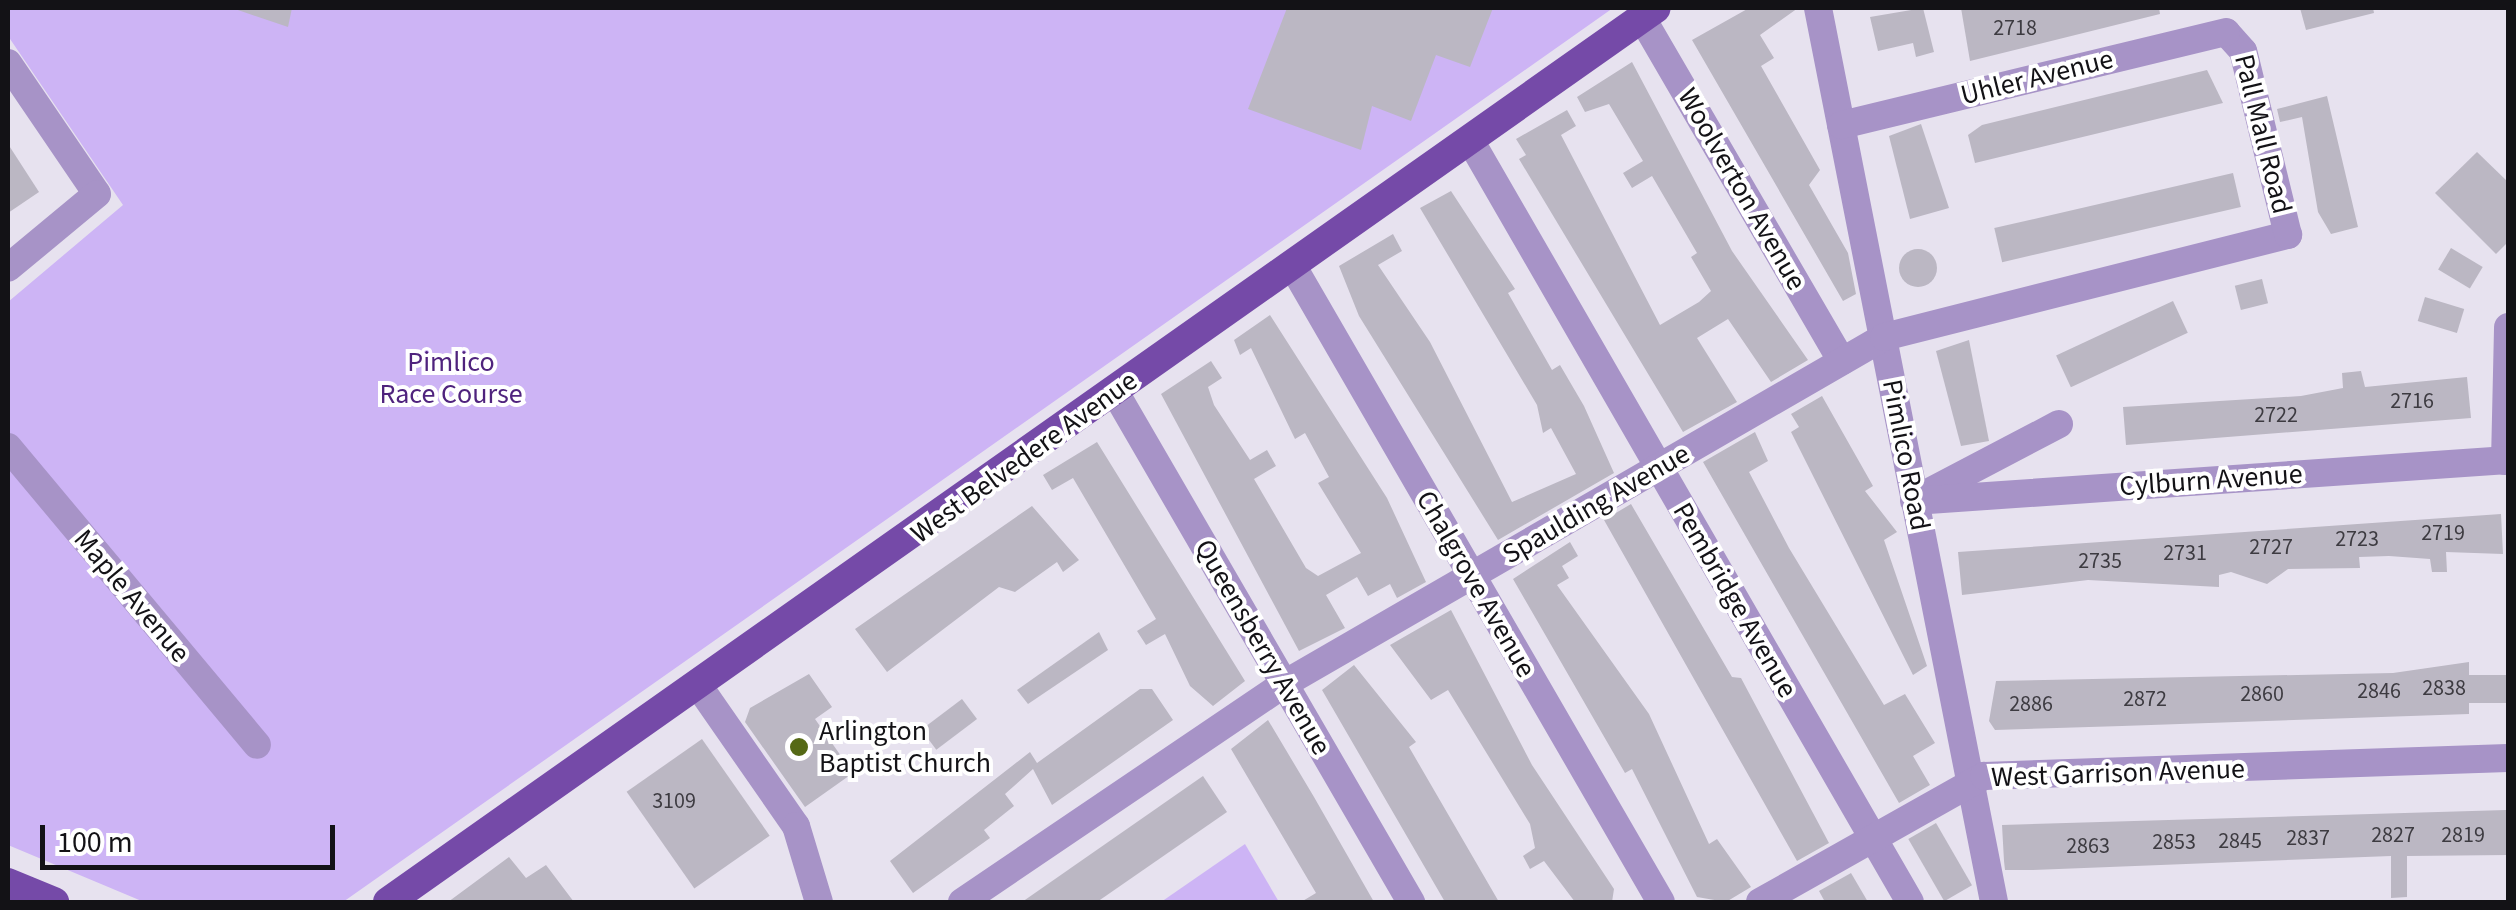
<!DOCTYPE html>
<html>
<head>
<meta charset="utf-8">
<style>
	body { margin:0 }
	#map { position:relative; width:2516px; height:910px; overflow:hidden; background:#e7e2ef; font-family:"Source Sans 3",sans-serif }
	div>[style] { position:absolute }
	.green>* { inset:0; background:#cdb4f5 }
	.building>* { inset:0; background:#bbb7c3; transform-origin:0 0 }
	.round { border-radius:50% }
	.minor>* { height:28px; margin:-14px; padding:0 14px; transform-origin:14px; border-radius:14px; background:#a793c7 }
	.major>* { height:30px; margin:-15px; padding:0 15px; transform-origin:15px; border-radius:15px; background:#754aa8 }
	.dots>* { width:28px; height:28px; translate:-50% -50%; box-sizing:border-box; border:5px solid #fff; border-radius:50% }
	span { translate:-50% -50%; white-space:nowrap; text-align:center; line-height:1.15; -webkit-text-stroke:8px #fff; paint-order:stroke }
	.number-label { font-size:22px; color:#3d3b41 }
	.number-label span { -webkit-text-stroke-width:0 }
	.street-label { font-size:28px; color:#131216 }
	.park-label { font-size:28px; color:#4f237d }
	.poi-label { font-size:28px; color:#131216 }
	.left { translate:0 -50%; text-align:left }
	.frame { position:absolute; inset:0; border:10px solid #131216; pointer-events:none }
	.scale { position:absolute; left:40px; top:825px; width:295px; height:45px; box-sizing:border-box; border:5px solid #131216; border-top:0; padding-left:12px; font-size:30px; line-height:35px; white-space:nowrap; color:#131216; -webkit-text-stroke:8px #fff; paint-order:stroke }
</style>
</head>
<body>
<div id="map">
	<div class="green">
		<div style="clip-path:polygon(8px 8px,1613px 8px,343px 902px,144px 902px,8px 845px,8px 302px,123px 205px,8px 36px)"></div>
		<div style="clip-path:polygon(1245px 844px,1279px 902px,1161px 902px)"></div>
	</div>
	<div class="building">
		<div style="clip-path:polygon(232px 8px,292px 8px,288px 27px)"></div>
		<div style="clip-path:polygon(1287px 8px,1493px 8px,1470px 67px,1436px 55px,1411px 121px,1372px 106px,1361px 150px,1248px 109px)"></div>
		<div style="clip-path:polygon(1749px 8px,1798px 8px,1760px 35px,1774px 58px,1761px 66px,1820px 170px,1809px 185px,1848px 253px,1856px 294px,1843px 301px,1692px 40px)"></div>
		<div style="clip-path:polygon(1923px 8px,1934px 52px,1916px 57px,1913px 43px,1878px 51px,1870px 17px)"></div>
		<div style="clip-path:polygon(1961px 8px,2159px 8px,2160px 14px,1970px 61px)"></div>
		<div style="clip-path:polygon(2300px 8px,2373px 8px,2374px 13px,2306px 30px)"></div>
		<div style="clip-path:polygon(1632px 62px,1732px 251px,1808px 360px,1771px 382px,1728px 319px,1697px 338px,1737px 402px,1683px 432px,1519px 159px,1526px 155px,1516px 139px,1567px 110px,1576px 126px,1561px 135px,1660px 325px,1699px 302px,1711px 291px,1691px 257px,1697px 253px,1652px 176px,1632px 188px,1623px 173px,1643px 161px,1609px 104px,1585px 112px,1577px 97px)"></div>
		<div style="clip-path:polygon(2207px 70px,2223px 103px,1975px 163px,1968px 135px,1982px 125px)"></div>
		<div style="clip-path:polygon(2327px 96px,2358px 227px,2331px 234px,2318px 212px,2302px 117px,2280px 122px,2277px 109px)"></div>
		<div style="clip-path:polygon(1921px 124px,1949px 208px,1910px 219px,1889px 136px)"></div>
		<div style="clip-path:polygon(8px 144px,39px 192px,8px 213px)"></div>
		<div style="clip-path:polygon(2477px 152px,2508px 182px,2508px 242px,2496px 254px,2435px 193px)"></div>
		<div style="left:2233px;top:173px;width:35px;height:245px;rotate:77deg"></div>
		<div style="clip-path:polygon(1451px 191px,1515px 289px,1508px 293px,1552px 370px,1560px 365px,1584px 406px,1614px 473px,1498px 540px,1359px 316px,1339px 266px,1393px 234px,1402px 251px,1378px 265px,1430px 342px,1512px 502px,1576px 474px,1551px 428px,1543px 433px,1537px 405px,1420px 208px)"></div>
		<div style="left:2451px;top:248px;width:37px;height:25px;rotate:31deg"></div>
		<div class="round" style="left:1899px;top:249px;width:38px;height:38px"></div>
		<div style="left:2262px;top:279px;width:25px;height:28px;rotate:76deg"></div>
		<div style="left:2425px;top:297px;width:41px;height:25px;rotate:17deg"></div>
		<div style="left:2173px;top:301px;width:35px;height:129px;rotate:65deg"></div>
		<div style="clip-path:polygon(1270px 315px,1387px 498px,1426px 582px,1397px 598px,1390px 584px,1368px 596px,1357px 577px,1326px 595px,1345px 628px,1299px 651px,1161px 394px,1211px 361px,1222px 378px,1208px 387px,1214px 405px,1250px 460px,1267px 450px,1276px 466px,1254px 479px,1306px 568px,1318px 576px,1361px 553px,1318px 483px,1329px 477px,1305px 433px,1295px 439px,1251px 348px,1240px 355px,1234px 340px)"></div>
		<div style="clip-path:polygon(1969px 340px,1989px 441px,1961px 446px,1936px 351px)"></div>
		<div style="clip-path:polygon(2361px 371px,2365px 387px,2467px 377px,2471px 418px,2126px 445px,2123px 407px,2301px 396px,2343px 388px,2342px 373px)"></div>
		<div style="clip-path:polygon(1822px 396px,1873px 486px,1865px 491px,1897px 532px,1884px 540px,1927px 666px,1913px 675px,1791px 432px,1799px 427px,1791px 414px)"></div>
		<div style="clip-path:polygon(1755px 432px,1768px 461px,1749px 472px,1789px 548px,1884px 705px,1905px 694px,1935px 743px,1913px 756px,1930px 785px,1899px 803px,1703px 462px)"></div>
		<div style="clip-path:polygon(1097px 442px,1245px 681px,1213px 706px,1190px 686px,1165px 634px,1146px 645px,1137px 631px,1156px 619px,1073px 478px,1052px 490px,1043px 475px)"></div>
		<div style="clip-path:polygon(1631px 504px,1732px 677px,1741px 678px,1829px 843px,1797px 861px,1604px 520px)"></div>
		<div style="clip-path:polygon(1032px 506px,1079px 560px,1063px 572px,1057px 562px,1015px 592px,999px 587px,887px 672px,855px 629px)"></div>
		<div style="clip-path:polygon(2501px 514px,2503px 554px,2446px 552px,2447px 572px,2432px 572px,2430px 559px,2389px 556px,2359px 557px,2360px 568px,2288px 569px,2267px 584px,2231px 572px,2219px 575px,2219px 587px,2088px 580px,1962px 595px,1958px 552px)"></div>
		<div style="clip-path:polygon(1570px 542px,1578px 556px,1562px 566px,1569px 578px,1557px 585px,1649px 714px,1709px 844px,1717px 839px,1751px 887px,1726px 902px,1697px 897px,1632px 769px,1625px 773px,1513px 579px)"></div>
		<div style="clip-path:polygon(1451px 610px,1532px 765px,1614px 889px,1612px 902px,1575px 902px,1544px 861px,1530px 869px,1523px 856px,1535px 848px,1530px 824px,1448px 690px,1431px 700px,1390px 645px)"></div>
		<div style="clip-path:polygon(1099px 632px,1108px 650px,1028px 704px,1017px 690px)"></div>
		<div style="clip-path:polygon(2469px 662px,2469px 675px,2508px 675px,2508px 703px,2469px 703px,2469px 714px,2122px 726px,1995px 730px,1989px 721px,1996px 681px,2393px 673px)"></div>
		<div style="clip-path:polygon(1354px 665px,1416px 742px,1409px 747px,1499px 902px,1445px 902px,1322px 690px)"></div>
		<div style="clip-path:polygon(809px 674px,832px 707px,815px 719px,853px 773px,805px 807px,745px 722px,750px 708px)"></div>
		<div style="clip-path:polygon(1140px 689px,1152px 689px,1173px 720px,1052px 805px,1033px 769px,1005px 794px,1014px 806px,984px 830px,990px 838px,913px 893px,890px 861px,1030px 752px,1037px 763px)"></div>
		<div style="left:962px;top:699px;width:25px;height:51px;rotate:53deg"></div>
		<div style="clip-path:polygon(1268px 720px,1314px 797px,1374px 902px,1301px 902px,1316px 893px,1231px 749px)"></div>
		<div style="left:702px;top:739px;width:118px;height:92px;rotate:55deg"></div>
		<div style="clip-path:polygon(1203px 776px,1227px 812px,1097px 902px,1022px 902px)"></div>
		<div style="clip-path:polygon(2506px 810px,2508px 855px,2407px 856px,2407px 897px,2391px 898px,2391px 856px,2033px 870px,2005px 870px,2004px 861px,2002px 825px)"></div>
		<div style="left:1936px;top:823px;width:72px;height:32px;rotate:60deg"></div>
		<div style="clip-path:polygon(509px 857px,526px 878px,546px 865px,574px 902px,448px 902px)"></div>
		<div style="clip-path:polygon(1851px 873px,1868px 902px,1825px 902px,1819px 891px)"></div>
	</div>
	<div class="minor">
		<div style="left:1818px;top:8px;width:911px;rotate:78.86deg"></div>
		<div style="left:1642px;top:18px;width:397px;rotate:59.8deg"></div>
		<div style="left:8px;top:63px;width:158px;rotate:55.8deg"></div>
		<div style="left:97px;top:194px;width:116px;rotate:140.3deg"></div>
		<div style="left:1470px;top:140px;width:880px;rotate:60deg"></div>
		<div style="left:1292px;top:265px;width:736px;rotate:59.92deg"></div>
		<div style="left:1115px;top:392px;width:590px;rotate:59.87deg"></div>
		<div style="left:8px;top:447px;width:388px;rotate:50.1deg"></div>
		<div style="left:2505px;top:461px;width:134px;rotate:-88.7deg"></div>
		<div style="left:1920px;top:497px;width:157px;rotate:-27.7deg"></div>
		<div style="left:1914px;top:501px;width:595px;rotate:-3.95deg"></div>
		<div style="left:700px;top:688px;width:168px;rotate:55.2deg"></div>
		<div style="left:796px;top:826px;width:79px;rotate:73.2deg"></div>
		<div style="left:962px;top:902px;width:389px;rotate:-34.1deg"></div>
		<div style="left:1284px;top:684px;width:693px;rotate:-30.04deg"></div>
		<div style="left:1884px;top:337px;width:417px;rotate:-14.2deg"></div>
		<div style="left:2288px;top:235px;width:189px;rotate:-103.7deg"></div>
		<div style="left:2243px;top:51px;width:25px;rotate:-132deg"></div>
		<div style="left:2226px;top:32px;width:396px;rotate:166.4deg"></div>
		<div style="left:1760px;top:902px;width:257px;rotate:-29.4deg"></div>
		<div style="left:1984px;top:776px;width:524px;rotate:-1.97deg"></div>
	</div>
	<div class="major">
		<div style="left:8px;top:883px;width:50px;rotate:22.4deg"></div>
		<div style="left:388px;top:902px;width:1551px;rotate:-35.19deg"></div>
	</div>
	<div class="dots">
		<div style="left:799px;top:747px;background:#556916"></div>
	</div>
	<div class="number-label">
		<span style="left:2015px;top:29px">2718</span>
		<span style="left:2412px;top:402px">2716</span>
		<span style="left:2276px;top:416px">2722</span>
		<span style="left:2443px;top:534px">2719</span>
		<span style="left:2357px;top:540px">2723</span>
		<span style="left:2271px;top:548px">2727</span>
		<span style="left:2185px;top:554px">2731</span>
		<span style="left:2100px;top:562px">2735</span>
		<span style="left:2444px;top:689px">2838</span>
		<span style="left:2379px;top:692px">2846</span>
		<span style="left:2262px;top:695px">2860</span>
		<span style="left:2145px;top:700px">2872</span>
		<span style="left:2031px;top:705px">2886</span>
		<span style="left:674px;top:802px">3109</span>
		<span style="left:2393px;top:836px">2827</span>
		<span style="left:2463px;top:836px">2819</span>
		<span style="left:2308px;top:839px">2837</span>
		<span style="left:2240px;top:842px">2845</span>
		<span style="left:2174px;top:843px">2853</span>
		<span style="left:2088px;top:847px">2863</span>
	</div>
	<div class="street-label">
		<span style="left:2037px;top:77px;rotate:-14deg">Uhler Avenue</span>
		<span style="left:2263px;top:134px;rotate:76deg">Pall Mall Road</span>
		<span style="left:1742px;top:189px;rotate:60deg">Woolverton Avenue</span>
		<span style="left:1906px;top:455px;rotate:79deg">Pimlico Road</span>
		<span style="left:1024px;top:457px;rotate:-36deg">West Belvedere Avenue</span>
		<span style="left:2211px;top:480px;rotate:-4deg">Cylburn Avenue</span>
		<span style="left:1596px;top:504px;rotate:-30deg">Spaulding Avenue</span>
		<span style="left:1476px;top:584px;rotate:60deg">Chalgrove Avenue</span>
		<span style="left:132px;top:596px;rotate:50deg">Maple Avenue</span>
		<span style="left:1735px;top:600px;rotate:60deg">Pembridge Avenue</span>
		<span style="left:1263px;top:647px;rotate:60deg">Queensberry Avenue</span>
		<span style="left:2118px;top:773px;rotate:-2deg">West Garrison Avenue</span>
	</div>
	<div class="park-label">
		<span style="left:451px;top:378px">Pimlico<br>Race Course</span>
	</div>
	<div class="poi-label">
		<span class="left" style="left:819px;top:747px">Arlington<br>Baptist Church</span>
	</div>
	<div class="frame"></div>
	<div class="scale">100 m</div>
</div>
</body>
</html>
